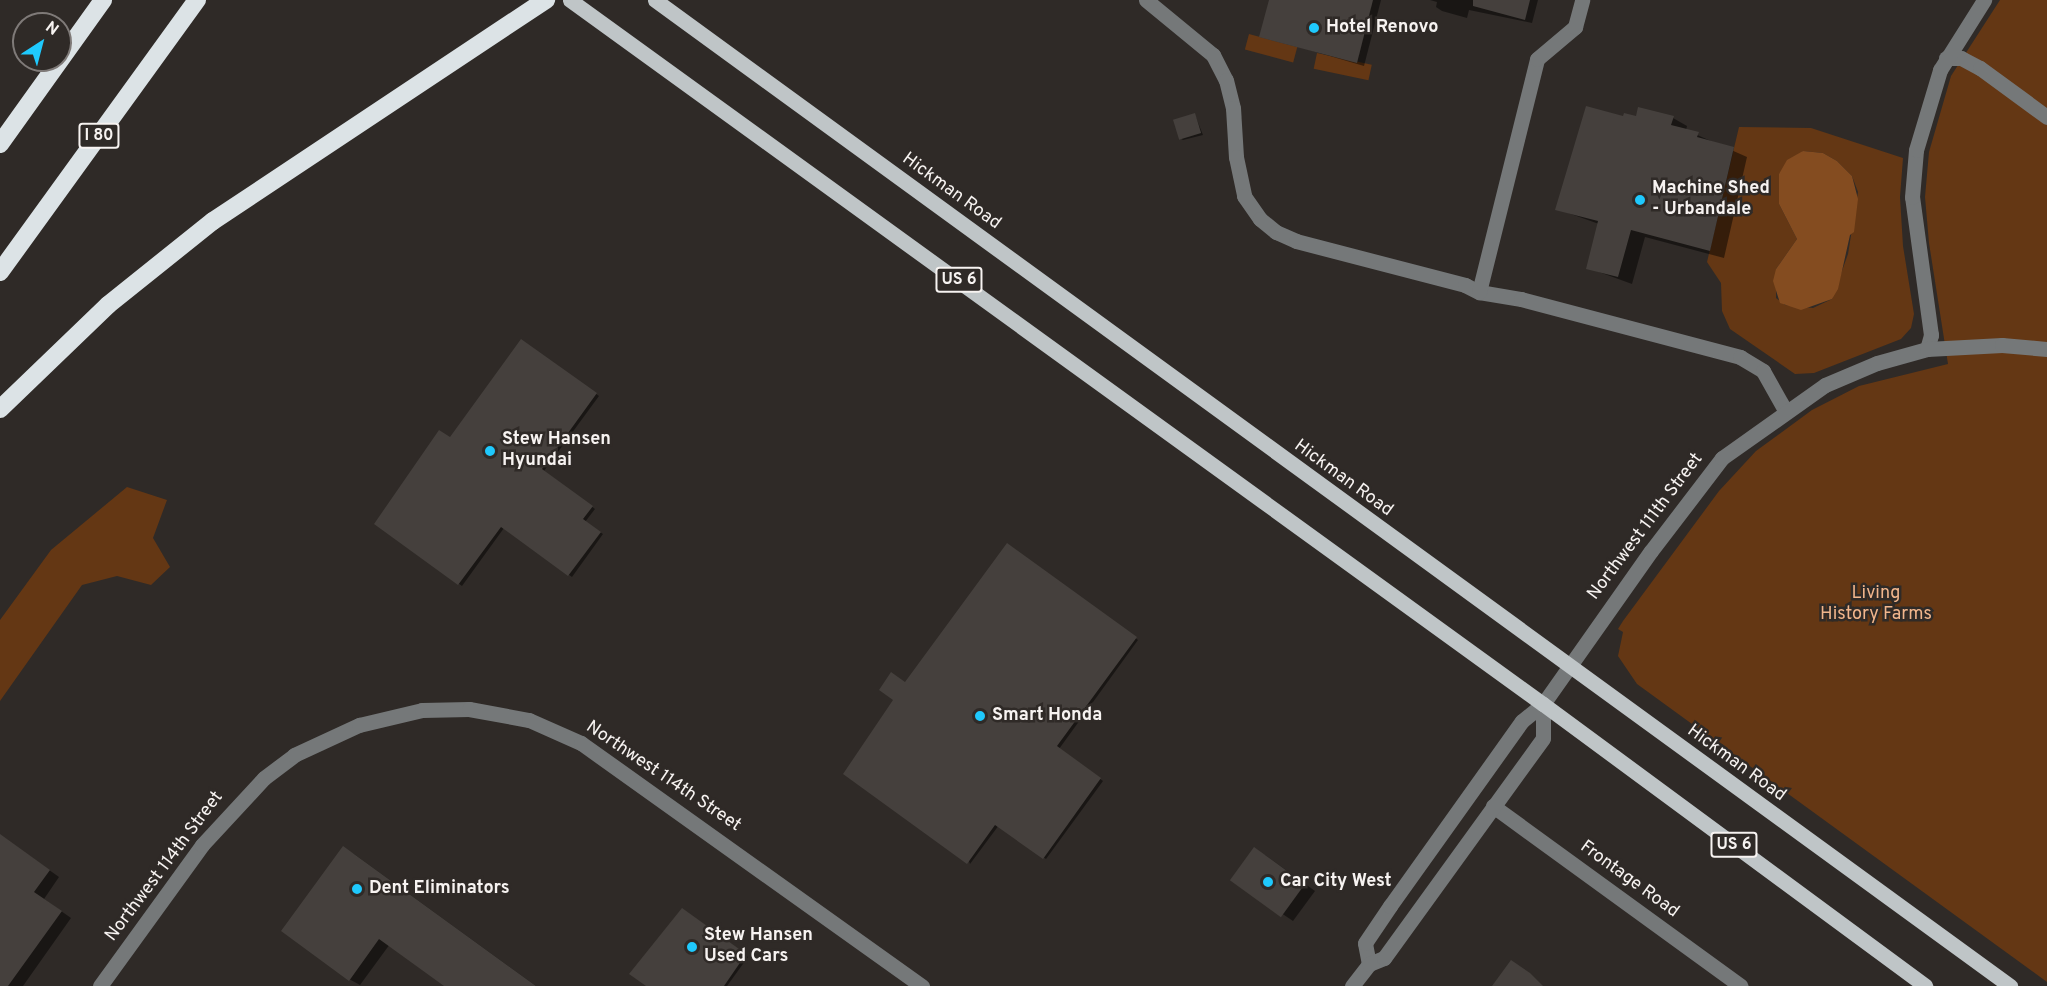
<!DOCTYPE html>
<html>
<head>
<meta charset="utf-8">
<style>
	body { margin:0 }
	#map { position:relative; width:2047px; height:986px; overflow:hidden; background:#2f2a27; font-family:Overpass,sans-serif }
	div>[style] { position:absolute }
	.green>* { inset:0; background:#643714; transform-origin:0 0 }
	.water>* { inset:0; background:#844c20 }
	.shadow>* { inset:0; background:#0007 }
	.building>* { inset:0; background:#45403d; transform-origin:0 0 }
	.minor>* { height:15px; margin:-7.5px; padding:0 7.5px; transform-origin:7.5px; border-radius:7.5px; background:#757879 }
	.major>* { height:15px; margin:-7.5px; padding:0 7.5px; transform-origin:7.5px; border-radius:7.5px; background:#bfc5c7 }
	.highway>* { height:18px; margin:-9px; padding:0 9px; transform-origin:9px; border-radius:9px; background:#dce3e6 }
	.dots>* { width:16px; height:16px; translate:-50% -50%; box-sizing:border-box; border:3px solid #2f2a27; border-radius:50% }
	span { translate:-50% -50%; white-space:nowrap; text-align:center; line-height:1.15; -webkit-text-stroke:5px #2f2a27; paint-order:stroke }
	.shield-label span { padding:2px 4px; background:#2f2a27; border:2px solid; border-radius:4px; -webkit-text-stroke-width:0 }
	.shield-label { font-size:16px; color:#f7f3f1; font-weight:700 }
	.poi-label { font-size:18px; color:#f7f3f1; font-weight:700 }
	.left { translate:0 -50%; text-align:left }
	.street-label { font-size:18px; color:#f7f3f1 }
	.park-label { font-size:18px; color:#f2b68c }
	.north { position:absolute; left:12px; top:12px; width:60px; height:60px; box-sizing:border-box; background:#2f2a27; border:2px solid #7f7a78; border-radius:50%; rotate:36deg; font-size:16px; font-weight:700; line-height:24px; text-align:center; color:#f7f3f1 }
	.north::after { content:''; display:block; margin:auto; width:21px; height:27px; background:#1fc9fd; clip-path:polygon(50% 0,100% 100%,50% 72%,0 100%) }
</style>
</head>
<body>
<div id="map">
	<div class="green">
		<div style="clip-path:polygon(2000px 0,2047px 0,2047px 982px,1637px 684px,1618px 656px,1623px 632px,1618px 629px,1623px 621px,1719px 491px,1756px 451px,1812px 410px,1859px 386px,1948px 364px,1929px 243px,1925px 197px,1929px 152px,1951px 76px)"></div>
		<div style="left:1249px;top:34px;width:50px;height:16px;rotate:15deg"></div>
		<div style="left:1317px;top:53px;width:56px;height:16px;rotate:12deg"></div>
		<div style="clip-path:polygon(evenodd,1739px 127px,1811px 128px,1903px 158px,1900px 197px,1903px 246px,1914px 314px,1911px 328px,1901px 339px,1814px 373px,1795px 374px,1730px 329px,1722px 311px,1721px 283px,1707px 262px,1739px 127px,1803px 151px,1823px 153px,1837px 161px,1852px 176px,1858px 192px,1848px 254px,1832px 299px,1813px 308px,1785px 305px,1776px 298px,1776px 269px,1797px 239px,1779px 204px,1779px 174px,1803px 151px)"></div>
		<div style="clip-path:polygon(127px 487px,167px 500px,153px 538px,170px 567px,151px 585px,117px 576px,82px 585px,0 701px,0 620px,51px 550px)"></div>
	</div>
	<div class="water">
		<div style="clip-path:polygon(1803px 151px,1823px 153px,1837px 161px,1852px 176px,1858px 199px,1854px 232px,1850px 235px,1838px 289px,1832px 299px,1801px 310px,1780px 303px,1773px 281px,1776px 269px,1797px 239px,1779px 204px,1779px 174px,1787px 160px)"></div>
	</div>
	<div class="shadow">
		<div style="clip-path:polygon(1270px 0,1381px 0,1364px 66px,1261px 36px)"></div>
		<div style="clip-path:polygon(1430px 0,1538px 0,1532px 23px,1469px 10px,1467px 18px,1442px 11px,1436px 7px,1437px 2px)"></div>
		<div style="clip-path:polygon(1195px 115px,1203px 135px,1183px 140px,1180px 138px)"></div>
		<div style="clip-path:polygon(1624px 117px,1673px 118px,1687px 126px,1686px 130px,1747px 157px,1724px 258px,1645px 237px,1632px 284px,1588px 268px,1599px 224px,1557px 209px)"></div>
		<div style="clip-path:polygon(524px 342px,599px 396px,544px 471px,595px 509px,585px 522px,603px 534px,572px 577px,504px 528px,462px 586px,376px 524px,450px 439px)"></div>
		<div style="clip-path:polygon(1010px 546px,1138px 640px,1059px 749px,1103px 781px,1046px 859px,999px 825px,970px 864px,906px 684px)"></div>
		<div style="clip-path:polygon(0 835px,59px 877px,44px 899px,71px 918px,23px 986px,0 986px)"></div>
		<div style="clip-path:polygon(343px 848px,354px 854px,536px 986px,447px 986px,390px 944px,360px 985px,349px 979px)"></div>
		<div style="clip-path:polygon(1265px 855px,1315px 891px,1293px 921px,1232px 880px)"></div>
		<div style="clip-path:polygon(686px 912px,748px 957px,727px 986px,648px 986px)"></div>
	</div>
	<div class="building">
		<div style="clip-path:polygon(1269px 0,1373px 0,1357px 63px,1259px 37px)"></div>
		<div style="clip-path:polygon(1473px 0,1530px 0,1525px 20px,1473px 6px)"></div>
		<div style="clip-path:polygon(1586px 106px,1623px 116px,1624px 113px,1636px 116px,1638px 107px,1674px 116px,1671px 125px,1699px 132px,1697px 137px,1734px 147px,1710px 251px,1631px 230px,1618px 277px,1586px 269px,1598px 221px,1555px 210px)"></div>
		<div style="left:1195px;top:113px;width:21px;height:23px;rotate:73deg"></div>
		<div style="clip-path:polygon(521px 339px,597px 393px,542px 469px,593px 506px,583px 519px,601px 532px,568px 576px,501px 527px,458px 585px,374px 524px,439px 430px,450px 437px)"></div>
		<div style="clip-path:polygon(1007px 543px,1137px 637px,1057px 746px,1101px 778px,1043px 859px,995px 825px,967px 864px,843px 774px,893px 700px,879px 690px,891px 672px,905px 682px)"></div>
		<div style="clip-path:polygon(0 834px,50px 870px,34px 892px,62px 911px,8px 986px,0 986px)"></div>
		<div style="clip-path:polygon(343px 846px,536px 986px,444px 986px,379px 939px,349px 981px,281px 931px)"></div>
		<div style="left:1254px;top:847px;width:63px;height:41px;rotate:36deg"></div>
		<div style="clip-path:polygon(682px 908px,746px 954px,724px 986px,646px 986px,629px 974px)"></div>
		<div style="clip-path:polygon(1511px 960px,1530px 973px,1543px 986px,1492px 986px)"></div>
	</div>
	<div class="minor">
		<div style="left:1146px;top:0;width:87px;rotate:39.4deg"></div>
		<div style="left:1213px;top:55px;width:28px;rotate:63deg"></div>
		<div style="left:1226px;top:80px;width:29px;rotate:76deg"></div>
		<div style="left:1233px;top:108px;width:49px;rotate:86.5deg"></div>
		<div style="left:1236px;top:157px;width:40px;rotate:78deg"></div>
		<div style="left:1244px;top:196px;width:28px;rotate:55deg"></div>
		<div style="left:1260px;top:219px;width:21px;rotate:39deg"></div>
		<div style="left:1276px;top:232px;width:22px;rotate:24deg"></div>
		<div style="left:1296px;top:241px;width:175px;rotate:14.6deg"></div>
		<div style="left:1465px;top:285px;width:16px;rotate:27deg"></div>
		<div style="left:1479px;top:292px;width:43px;rotate:9.5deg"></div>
		<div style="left:1521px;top:299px;width:227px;rotate:14.8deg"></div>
		<div style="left:1740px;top:357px;width:27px;rotate:31deg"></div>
		<div style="left:1763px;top:371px;width:45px;rotate:60.6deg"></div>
		<div style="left:1946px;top:58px;width:15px"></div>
		<div style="left:1961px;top:58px;width:21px;rotate:28deg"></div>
		<div style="left:1980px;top:68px;width:83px;rotate:36.2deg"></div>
		<div style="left:1479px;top:292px;width:240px;rotate:-76deg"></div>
		<div style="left:1537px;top:59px;width:50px;rotate:-40.1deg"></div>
		<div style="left:1575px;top:27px;width:28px;rotate:-75deg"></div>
		<div style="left:1927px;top:349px;width:15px;rotate:-74deg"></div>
		<div style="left:1931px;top:335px;width:139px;rotate:-97.8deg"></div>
		<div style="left:1912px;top:197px;width:47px;rotate:-85.1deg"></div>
		<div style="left:1916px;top:150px;width:84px;rotate:-73.3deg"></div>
		<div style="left:1940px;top:70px;width:83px;rotate:-57.8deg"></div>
		<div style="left:1493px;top:806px;width:306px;rotate:36deg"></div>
		<div style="left:1369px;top:964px;width:21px;rotate:-101deg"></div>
		<div style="left:1365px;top:943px;width:45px;rotate:-56deg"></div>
		<div style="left:1390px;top:906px;width:227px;rotate:-54.5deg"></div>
		<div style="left:1522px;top:721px;width:27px;rotate:-39deg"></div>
		<div style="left:1543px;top:704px;width:187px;rotate:-54.8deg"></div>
		<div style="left:1651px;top:551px;width:117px;rotate:-52.6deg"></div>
		<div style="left:1722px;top:458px;width:126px;rotate:-35.3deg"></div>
		<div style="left:1825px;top:385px;width:56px;rotate:-22.9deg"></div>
		<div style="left:1877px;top:363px;width:52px;rotate:-15.6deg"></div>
		<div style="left:1927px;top:349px;width:75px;rotate:-3.1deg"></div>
		<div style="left:2002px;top:345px;width:45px;rotate:5.1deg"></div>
		<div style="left:100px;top:986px;width:174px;rotate:-54.1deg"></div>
		<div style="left:202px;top:845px;width:91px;rotate:-47.2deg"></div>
		<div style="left:264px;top:778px;width:38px;rotate:-37deg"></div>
		<div style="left:294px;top:755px;width:72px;rotate:-24.8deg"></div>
		<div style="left:359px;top:725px;width:65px;rotate:-13.4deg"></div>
		<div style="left:422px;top:710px;width:47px;rotate:-1.2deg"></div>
		<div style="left:469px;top:709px;width:61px;rotate:10.4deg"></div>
		<div style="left:529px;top:720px;width:57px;rotate:23.9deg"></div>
		<div style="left:581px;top:743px;width:419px;rotate:35.5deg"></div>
		<div style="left:1352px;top:986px;width:28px;rotate:-52deg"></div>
		<div style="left:1369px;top:964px;width:16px;rotate:-22deg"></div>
		<div style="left:1384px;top:958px;width:271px;rotate:-54.1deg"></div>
		<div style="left:1543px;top:738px;width:34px;rotate:-90deg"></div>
	</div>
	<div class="major">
		<div style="left:570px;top:0;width:1201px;rotate:35.89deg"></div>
		<div style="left:1543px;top:704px;width:475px;rotate:36.4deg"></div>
		<div style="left:655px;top:0;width:1676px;rotate:36.04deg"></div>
	</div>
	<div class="highway">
		<div style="left:0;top:144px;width:177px;rotate:-54.4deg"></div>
		<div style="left:0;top:272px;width:336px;rotate:-54.1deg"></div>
		<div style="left:0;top:409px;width:150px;rotate:-43.9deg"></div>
		<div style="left:108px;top:305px;width:134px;rotate:-38.7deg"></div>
		<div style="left:213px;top:221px;width:400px;rotate:-33.6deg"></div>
	</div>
	<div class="dots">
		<div style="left:1314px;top:28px;background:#1fc9fd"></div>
		<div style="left:1640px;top:200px;background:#1fc9fd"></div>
		<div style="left:490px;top:451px;background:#1fc9fd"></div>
		<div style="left:980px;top:716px;background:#1fc9fd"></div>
		<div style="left:1268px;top:882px;background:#1fc9fd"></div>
		<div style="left:357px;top:889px;background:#1fc9fd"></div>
		<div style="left:692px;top:947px;background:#1fc9fd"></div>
	</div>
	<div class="shield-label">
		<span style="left:99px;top:136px">I 80</span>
		<span style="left:959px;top:280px">US 6</span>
		<span style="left:1734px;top:845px">US 6</span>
	</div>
	<div class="poi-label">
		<span class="left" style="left:1326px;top:28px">Hotel Renovo</span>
		<span class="left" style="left:1652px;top:200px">Machine Shed<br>- Urbandale</span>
		<span class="left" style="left:502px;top:451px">Stew Hansen<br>Hyundai</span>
		<span class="left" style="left:992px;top:716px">Smart Honda</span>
		<span class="left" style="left:1280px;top:882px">Car City West</span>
		<span class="left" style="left:369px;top:889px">Dent Eliminators</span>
		<span class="left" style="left:704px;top:947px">Stew Hansen<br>Used Cars</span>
	</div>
	<div class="street-label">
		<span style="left:951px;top:192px;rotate:36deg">Hickman Road</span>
		<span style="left:1343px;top:479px;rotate:36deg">Hickman Road</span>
		<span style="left:1646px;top:527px;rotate:-53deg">Northwest 111th Street</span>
		<span style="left:1736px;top:764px;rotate:36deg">Hickman Road</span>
		<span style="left:663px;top:777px;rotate:34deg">Northwest 114th Street</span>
		<span style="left:165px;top:867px;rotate:-53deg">Northwest 114th Street</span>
		<span style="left:1629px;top:880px;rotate:36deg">Frontage Road</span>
	</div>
	<div class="park-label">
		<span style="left:1876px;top:605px">Living<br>History Farms</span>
	</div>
	<div class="north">N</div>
</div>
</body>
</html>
